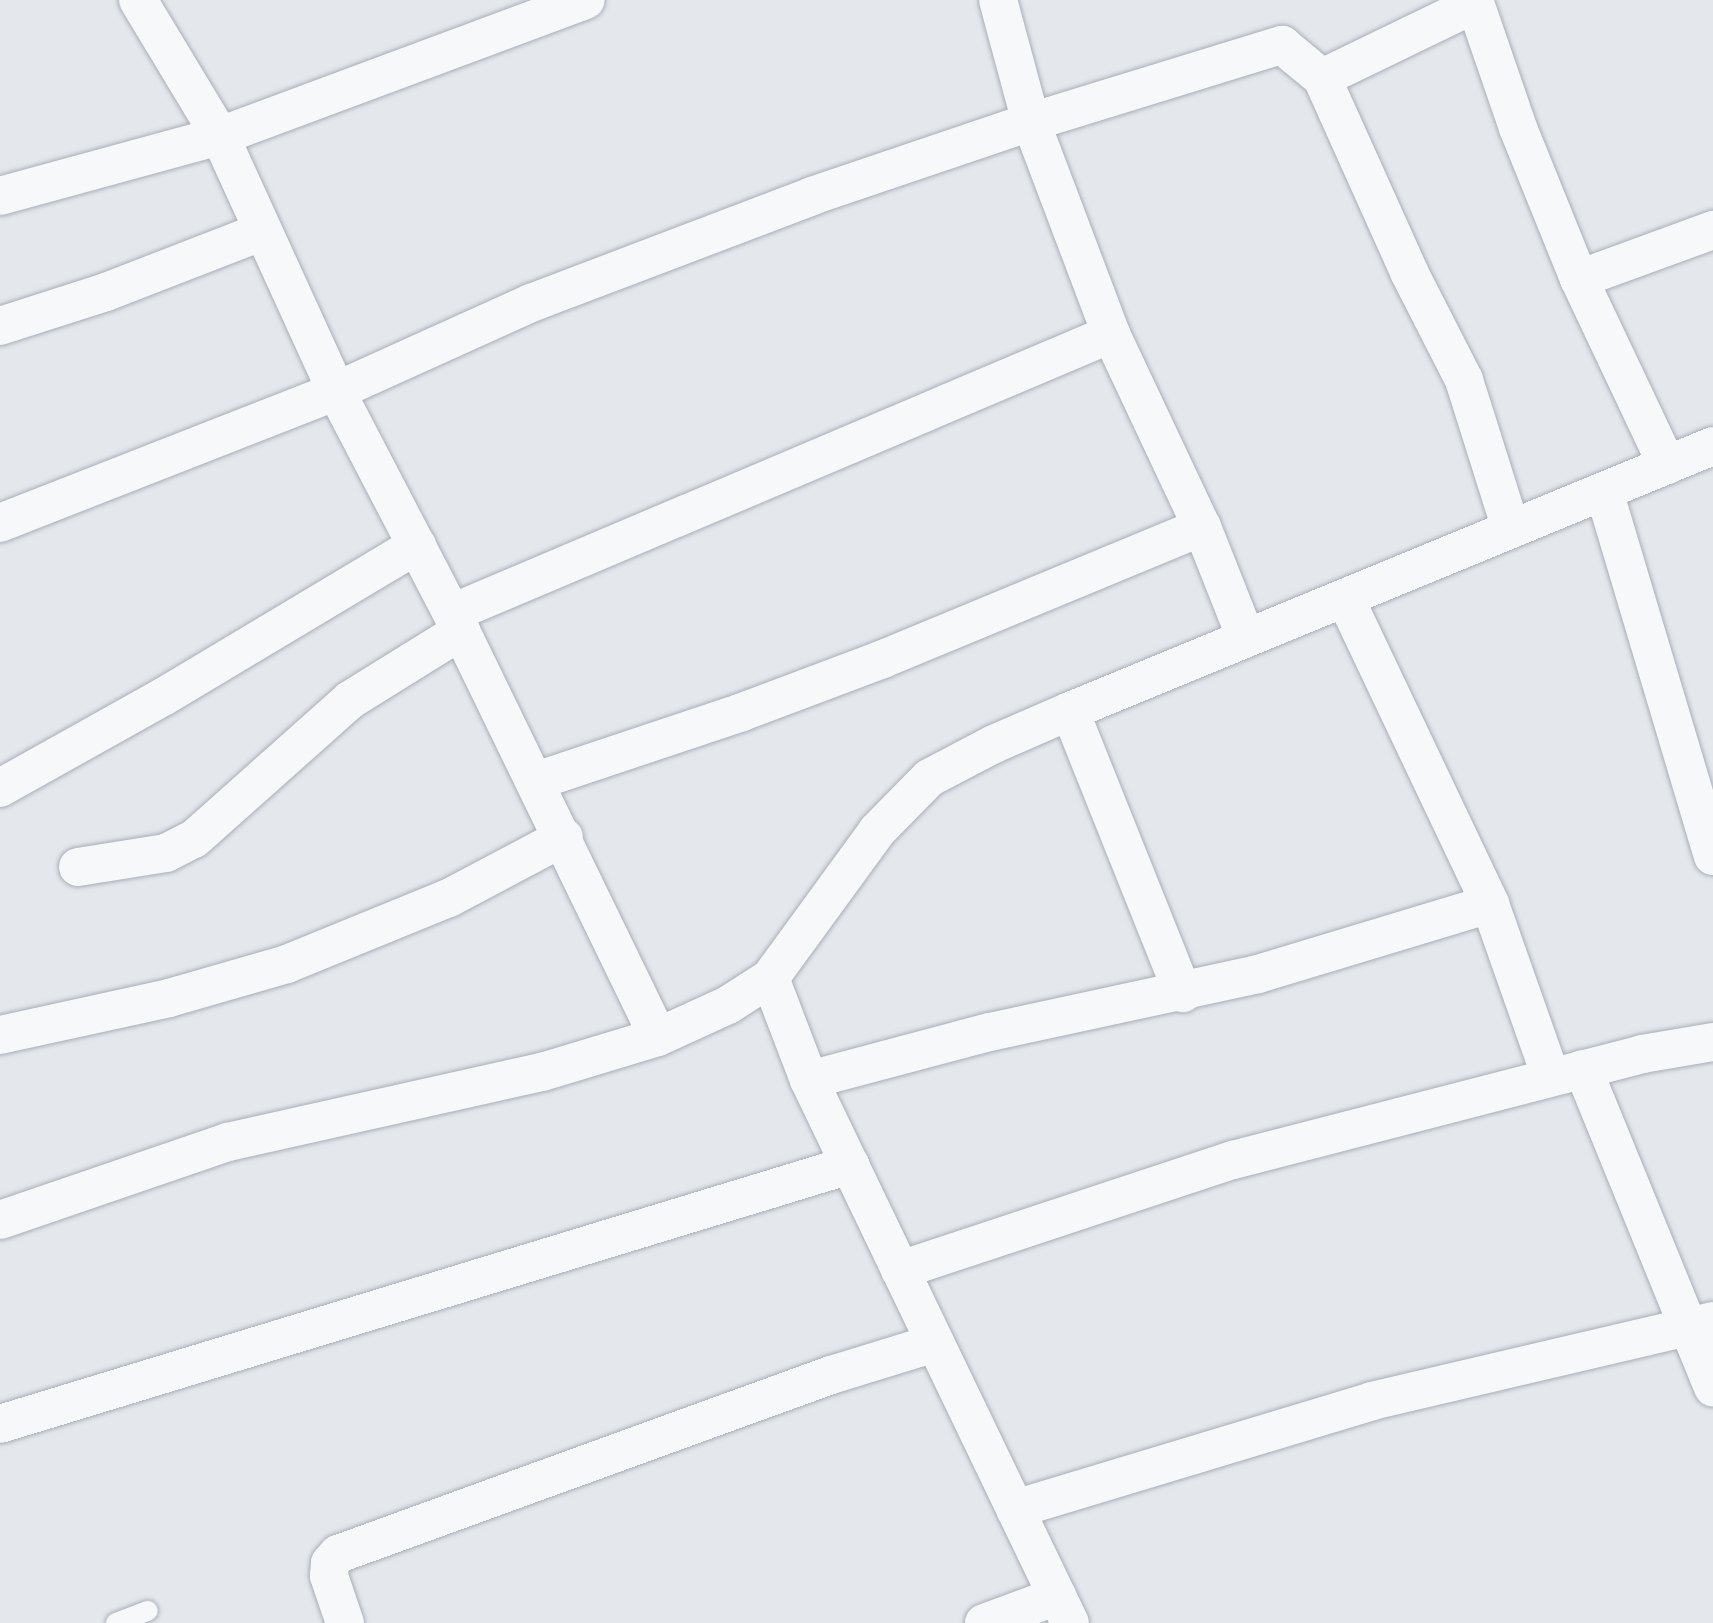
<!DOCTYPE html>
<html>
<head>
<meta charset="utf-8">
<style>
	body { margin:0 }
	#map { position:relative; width:1713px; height:1623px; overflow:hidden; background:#e4e7ec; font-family:"Golos Text",sans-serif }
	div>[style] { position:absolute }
	.roads { filter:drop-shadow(0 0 2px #a9aeb7) drop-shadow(0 0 2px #a9aeb7) }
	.lane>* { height:20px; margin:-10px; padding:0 10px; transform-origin:10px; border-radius:10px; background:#f7f8fa }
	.street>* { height:38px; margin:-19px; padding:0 19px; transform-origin:19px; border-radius:19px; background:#f7f8fa }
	span { translate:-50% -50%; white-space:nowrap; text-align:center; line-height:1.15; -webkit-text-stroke:7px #f4f6f9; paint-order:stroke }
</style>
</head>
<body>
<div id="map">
	<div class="roads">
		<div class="lane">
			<div style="left:116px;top:1623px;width:34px;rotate:-21deg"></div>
		</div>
		<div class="street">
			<div style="left:138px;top:0;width:159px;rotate:58.9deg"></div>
			<div style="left:220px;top:136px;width:280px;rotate:65.5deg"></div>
			<div style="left:336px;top:391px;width:271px;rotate:62.5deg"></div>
			<div style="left:461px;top:631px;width:451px;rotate:64.1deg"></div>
			<div style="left:998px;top:0;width:126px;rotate:74.9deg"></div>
			<div style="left:1031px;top:122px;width:227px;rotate:69.3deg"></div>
			<div style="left:1474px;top:0;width:135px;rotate:71deg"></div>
			<div style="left:1518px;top:128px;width:163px;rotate:68deg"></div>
			<div style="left:1579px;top:279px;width:206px;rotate:64.7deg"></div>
			<div style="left:1322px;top:78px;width:213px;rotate:65.8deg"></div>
			<div style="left:1409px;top:272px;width:121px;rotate:63deg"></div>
			<div style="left:1464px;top:380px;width:156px;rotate:72.5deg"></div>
			<div style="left:0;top:196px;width:228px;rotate:-15.3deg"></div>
			<div style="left:220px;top:136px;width:390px;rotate:-20.4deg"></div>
			<div style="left:1579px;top:279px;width:143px;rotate:-20.1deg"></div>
			<div style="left:0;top:326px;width:111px;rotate:-17.8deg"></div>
			<div style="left:106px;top:292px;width:168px;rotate:-21.2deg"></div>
			<div style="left:1604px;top:491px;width:381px;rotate:73.4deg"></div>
			<div style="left:0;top:523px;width:361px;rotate:-21.4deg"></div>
			<div style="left:336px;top:391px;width:214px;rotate:-24.3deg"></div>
			<div style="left:531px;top:303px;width:301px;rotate:-20.8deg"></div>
			<div style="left:812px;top:196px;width:231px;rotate:-18.7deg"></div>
			<div style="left:1031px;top:122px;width:263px;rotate:-17.1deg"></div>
			<div style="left:1282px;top:45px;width:52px;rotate:39.5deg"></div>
			<div style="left:1322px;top:78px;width:170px;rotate:-25.8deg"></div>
			<div style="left:1345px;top:598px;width:339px;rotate:64.6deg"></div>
			<div style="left:1490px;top:904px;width:183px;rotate:70.6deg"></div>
			<div style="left:452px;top:613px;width:716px;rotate:-22.95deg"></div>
			<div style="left:1111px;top:334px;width:213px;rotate:64.8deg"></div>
			<div style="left:1202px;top:527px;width:119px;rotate:68.4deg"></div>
			<div style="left:1070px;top:711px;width:304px;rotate:68.2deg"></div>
			<div style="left:536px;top:781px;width:217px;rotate:-18.5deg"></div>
			<div style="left:742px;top:712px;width:151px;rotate:-20.6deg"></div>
			<div style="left:883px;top:659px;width:345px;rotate:-22.5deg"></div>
			<div style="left:0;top:788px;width:187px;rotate:-29.2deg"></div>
			<div style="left:163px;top:697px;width:296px;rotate:-30.9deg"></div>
			<div style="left:78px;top:867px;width:89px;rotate:-9deg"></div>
			<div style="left:166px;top:853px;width:31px;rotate:-27deg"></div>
			<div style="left:194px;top:839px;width:209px;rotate:-41.7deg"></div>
			<div style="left:350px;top:700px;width:131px;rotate:-31.9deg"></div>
			<div style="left:770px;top:978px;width:109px;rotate:69.1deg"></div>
			<div style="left:809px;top:1080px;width:602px;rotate:64.33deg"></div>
			<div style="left:0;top:1035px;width:173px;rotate:-12.3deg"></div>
			<div style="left:169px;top:998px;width:123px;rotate:-16.1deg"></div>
			<div style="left:287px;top:964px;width:175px;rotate:-22.2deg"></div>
			<div style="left:449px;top:898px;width:130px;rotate:-27.9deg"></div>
			<div style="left:1583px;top:1069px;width:344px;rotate:67.8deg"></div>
			<div style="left:809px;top:1080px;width:187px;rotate:-14.9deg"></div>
			<div style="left:990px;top:1032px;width:274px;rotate:-12.2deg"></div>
			<div style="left:1258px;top:974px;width:242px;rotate:-16.8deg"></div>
			<div style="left:0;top:1220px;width:241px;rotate:-18.9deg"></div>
			<div style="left:228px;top:1142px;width:322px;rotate:-12.6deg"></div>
			<div style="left:542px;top:1072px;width:121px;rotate:-16.8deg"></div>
			<div style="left:658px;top:1037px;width:77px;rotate:-24.6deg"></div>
			<div style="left:728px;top:1005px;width:50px;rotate:-32.7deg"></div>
			<div style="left:770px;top:978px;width:182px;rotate:-53.9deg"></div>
			<div style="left:877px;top:831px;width:74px;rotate:-45.5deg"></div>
			<div style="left:929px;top:778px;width:73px;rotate:-27.6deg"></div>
			<div style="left:994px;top:744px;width:83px;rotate:-23.5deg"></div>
			<div style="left:1070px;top:711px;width:695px;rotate:-22.4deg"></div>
			<div style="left:900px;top:1270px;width:351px;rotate:-18.3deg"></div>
			<div style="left:1233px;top:1160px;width:423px;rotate:-14.5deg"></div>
			<div style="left:1642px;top:1054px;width:72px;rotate:-9.6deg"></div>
			<div style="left:0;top:1424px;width:889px;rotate:-16.95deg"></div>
			<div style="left:1015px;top:1509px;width:373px;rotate:-16.8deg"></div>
			<div style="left:1372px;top:1401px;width:350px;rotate:-13.2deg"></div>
			<div style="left:345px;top:1623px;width:50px;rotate:-108.8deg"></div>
			<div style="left:329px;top:1576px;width:13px;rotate:-86deg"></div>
			<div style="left:330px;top:1563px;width:12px;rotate:-48deg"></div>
			<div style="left:338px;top:1554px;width:524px;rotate:-19.96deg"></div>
			<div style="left:831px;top:1375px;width:109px;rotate:-17.1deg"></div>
			<div style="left:984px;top:1623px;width:78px;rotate:-20.3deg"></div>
		</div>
	</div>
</div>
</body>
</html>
